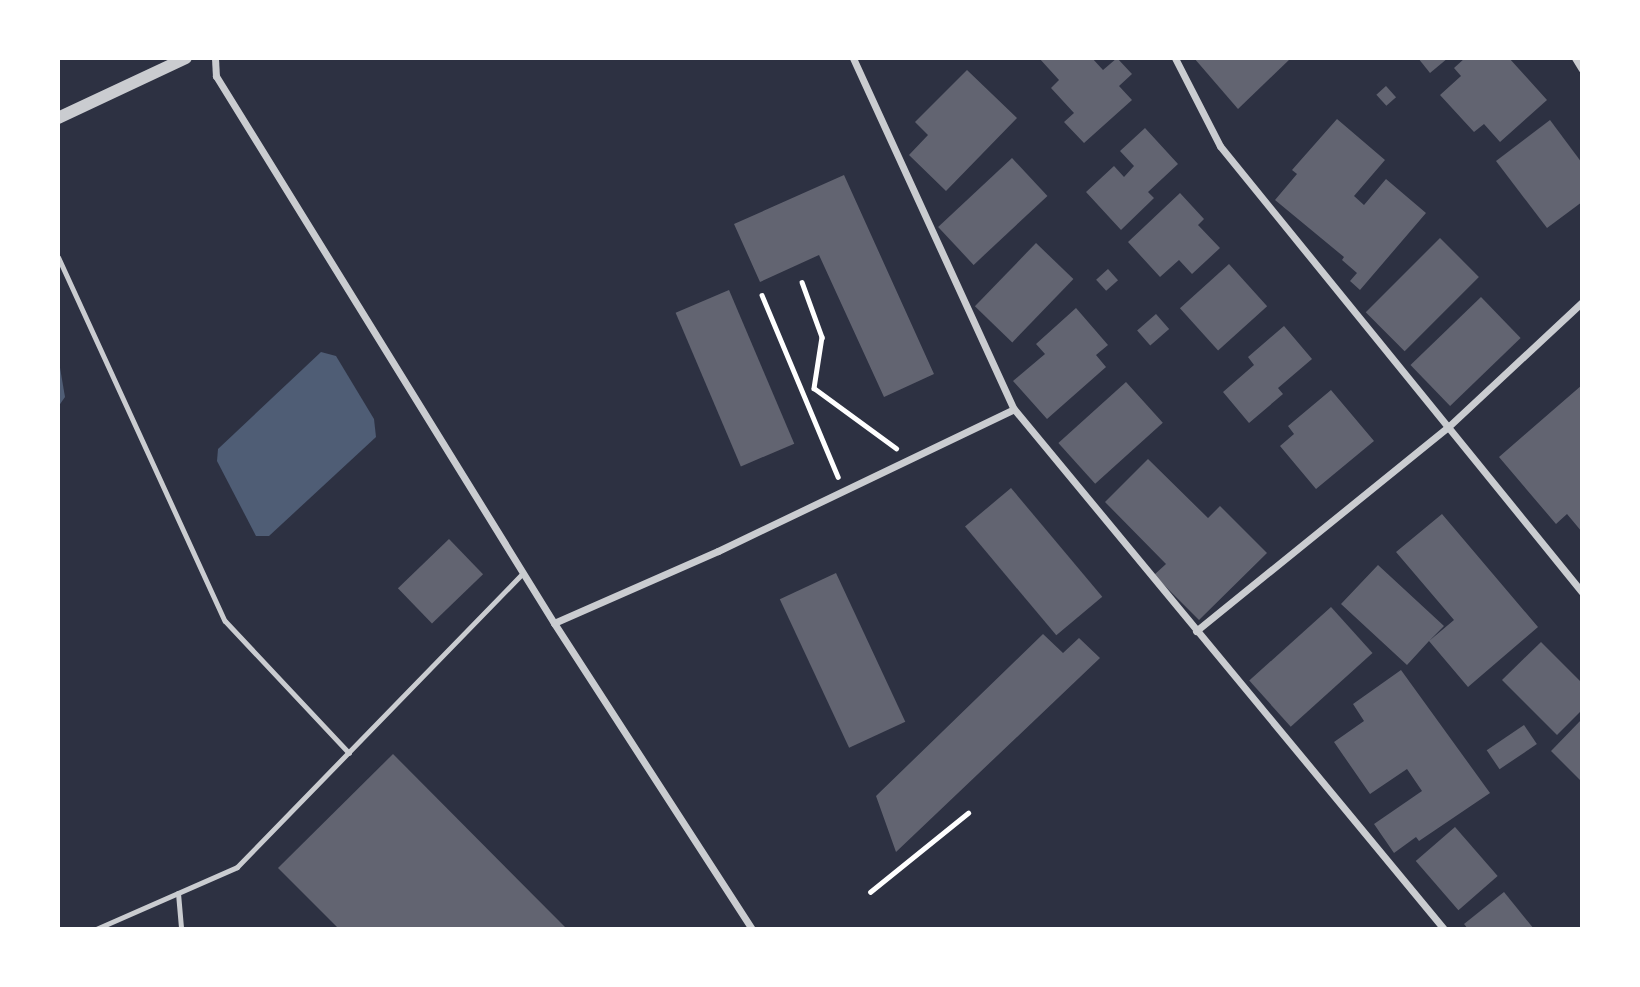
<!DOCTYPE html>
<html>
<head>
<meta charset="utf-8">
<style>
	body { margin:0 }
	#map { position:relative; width:1640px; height:987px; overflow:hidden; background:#2d3142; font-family:Rubik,sans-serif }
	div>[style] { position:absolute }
	.water>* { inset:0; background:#4f5d75 }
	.building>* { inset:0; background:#626471; transform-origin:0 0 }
	.path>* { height:4.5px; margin:-2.25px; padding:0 2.25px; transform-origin:2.25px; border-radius:2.25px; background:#fff }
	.service>* { height:5px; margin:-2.5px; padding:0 2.5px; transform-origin:2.5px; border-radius:2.5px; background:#caccd0 }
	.minor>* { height:7px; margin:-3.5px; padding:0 3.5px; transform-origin:3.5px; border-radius:3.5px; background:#caccd0 }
	.tertiary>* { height:12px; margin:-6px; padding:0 6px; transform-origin:6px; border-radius:6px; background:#caccd0 }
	span { translate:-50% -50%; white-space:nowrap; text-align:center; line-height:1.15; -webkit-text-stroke:5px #fff; paint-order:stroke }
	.frame { position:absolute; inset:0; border:60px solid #fff; pointer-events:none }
</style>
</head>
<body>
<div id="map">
	<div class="water">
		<div style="clip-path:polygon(321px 352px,336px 356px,374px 419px,376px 437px,269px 536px,256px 536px,217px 461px,218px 449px)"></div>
		<div style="clip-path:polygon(58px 356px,65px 397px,58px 407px)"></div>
	</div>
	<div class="building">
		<div style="clip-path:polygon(1039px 58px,1092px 58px,1103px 70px,1117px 58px,1132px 74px,1119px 86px,1132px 100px,1084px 143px,1064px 122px,1074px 113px,1051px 88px,1059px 80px)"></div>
		<div style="clip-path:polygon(1194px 58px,1291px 58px,1238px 109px)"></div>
		<div style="clip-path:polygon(1418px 58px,1448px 58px,1430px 73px)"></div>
		<div style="clip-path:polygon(1465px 58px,1509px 58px,1547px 100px,1500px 142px,1484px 124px,1474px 132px,1440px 95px,1461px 76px,1454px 68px)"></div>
		<div style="clip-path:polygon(967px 70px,1017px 118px,946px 191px,909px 155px,928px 135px,915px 122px)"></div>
		<div style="left:1386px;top:86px;width:15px;height:13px;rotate:48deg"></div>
		<div style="clip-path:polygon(1337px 119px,1385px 160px,1354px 196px,1364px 205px,1386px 179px,1426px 213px,1360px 290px,1350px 281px,1357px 273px,1342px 260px,1344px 257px,1275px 200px,1297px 174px,1292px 170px)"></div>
		<div style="clip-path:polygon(1550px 120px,1582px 163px,1582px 202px,1547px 228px,1496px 161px)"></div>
		<div style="clip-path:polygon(1145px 128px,1178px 164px,1148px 192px,1154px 198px,1121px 230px,1086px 192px,1114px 166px,1124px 177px,1134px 166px,1120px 151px)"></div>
		<div style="left:1012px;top:158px;width:52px;height:101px;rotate:47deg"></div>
		<div style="clip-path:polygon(844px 175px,934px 374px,884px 397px,819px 255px,760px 282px,734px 224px)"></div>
		<div style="clip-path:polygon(1180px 193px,1204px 219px,1198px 225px,1220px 248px,1192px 274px,1179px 260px,1160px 277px,1128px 242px)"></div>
		<div style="left:1440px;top:238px;width:55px;height:105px;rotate:45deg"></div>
		<div style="left:1036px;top:243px;width:52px;height:88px;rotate:44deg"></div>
		<div style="left:1229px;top:264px;width:57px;height:66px;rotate:48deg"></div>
		<div style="left:1108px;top:269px;width:15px;height:16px;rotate:48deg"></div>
		<div style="left:729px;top:290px;width:167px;height:58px;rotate:67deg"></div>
		<div style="left:1481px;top:297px;width:57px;height:98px;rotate:46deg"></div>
		<div style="clip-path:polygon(1076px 308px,1108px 345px,1096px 355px,1106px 367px,1047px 419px,1013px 381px,1045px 354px,1036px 344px)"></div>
		<div style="left:1156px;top:314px;width:20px;height:25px;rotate:49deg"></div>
		<div style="clip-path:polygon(1284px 326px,1312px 359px,1278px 388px,1283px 394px,1249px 423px,1223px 392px,1254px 365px,1248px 357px)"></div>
		<div style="left:1126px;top:382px;width:55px;height:91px;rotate:48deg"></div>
		<div style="clip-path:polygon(1582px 385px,1582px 532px,1567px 514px,1556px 524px,1499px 457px)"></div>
		<div style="clip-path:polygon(1331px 390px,1374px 441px,1316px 489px,1280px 446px,1294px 434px,1288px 426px)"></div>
		<div style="clip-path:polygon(1148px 459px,1208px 518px,1220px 506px,1267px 553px,1199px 620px,1154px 575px,1166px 564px,1105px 502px)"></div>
		<div style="left:1011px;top:488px;width:142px;height:60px;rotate:50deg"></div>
		<div style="clip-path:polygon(1442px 514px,1538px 627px,1468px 687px,1429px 641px,1407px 665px,1341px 604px,1378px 565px,1444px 626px,1429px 641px,1454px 620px,1396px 552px)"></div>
		<div style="left:449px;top:539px;width:49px;height:71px;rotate:46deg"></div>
		<div style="left:836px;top:573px;width:164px;height:62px;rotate:65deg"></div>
		<div style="left:1331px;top:607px;width:62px;height:110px;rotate:48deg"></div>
		<div style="clip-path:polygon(1043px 634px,1063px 653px,1079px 638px,1100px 658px,896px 852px,876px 796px)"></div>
		<div style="clip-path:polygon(1541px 642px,1582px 683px,1582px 710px,1557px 735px,1502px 680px)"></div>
		<div style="clip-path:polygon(1401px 670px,1490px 793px,1419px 841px,1416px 837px,1394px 853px,1374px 824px,1422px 791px,1407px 769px,1370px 794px,1334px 742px,1364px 721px,1353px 704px)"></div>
		<div style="clip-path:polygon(1582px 719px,1582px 782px,1551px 751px)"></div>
		<div style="left:1524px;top:725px;width:23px;height:45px;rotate:56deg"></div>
		<div style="clip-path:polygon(393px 754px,567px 929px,339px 929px,278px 868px)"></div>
		<div style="left:1455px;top:827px;width:65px;height:52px;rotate:49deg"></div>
		<div style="clip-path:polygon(1504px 892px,1534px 929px,1468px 929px,1464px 924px)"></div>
	</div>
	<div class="path">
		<div style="left:802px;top:282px;width:59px;rotate:70deg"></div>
		<div style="left:822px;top:337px;width:52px;rotate:98.9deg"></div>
		<div style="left:814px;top:388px;width:102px;rotate:36.2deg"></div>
		<div style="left:762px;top:295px;width:197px;rotate:67.3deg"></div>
		<div style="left:870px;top:892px;width:126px;rotate:-38.9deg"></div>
	</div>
	<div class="service">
		<div style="left:58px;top:257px;width:400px;rotate:65.4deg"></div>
		<div style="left:225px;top:621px;width:181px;rotate:46.8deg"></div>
		<div style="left:178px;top:893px;width:36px;rotate:85deg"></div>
		<div style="left:96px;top:929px;width:154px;rotate:-23.7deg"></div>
		<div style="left:237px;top:867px;width:410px;rotate:-45.8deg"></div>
	</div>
	<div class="minor">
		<div style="left:215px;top:58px;width:18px;rotate:87deg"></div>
		<div style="left:216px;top:76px;width:643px;rotate:58.29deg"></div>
		<div style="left:554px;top:623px;width:364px;rotate:57.1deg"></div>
		<div style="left:853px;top:58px;width:386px;rotate:65.4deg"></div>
		<div style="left:1014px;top:409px;width:675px;rotate:50.41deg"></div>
		<div style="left:1175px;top:58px;width:99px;rotate:62.9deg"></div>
		<div style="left:1220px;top:146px;width:574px;rotate:50.94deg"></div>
		<div style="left:1575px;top:58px;width:13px;rotate:58deg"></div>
		<div style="left:554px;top:623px;width:179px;rotate:-23.7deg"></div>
		<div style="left:718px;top:551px;width:328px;rotate:-25.6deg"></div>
		<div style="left:1196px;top:631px;width:323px;rotate:-39deg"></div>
		<div style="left:1447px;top:428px;width:185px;rotate:-43deg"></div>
	</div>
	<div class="tertiary">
		<div style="left:58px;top:118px;width:141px;rotate:-25.1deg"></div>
	</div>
	<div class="frame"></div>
</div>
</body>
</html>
